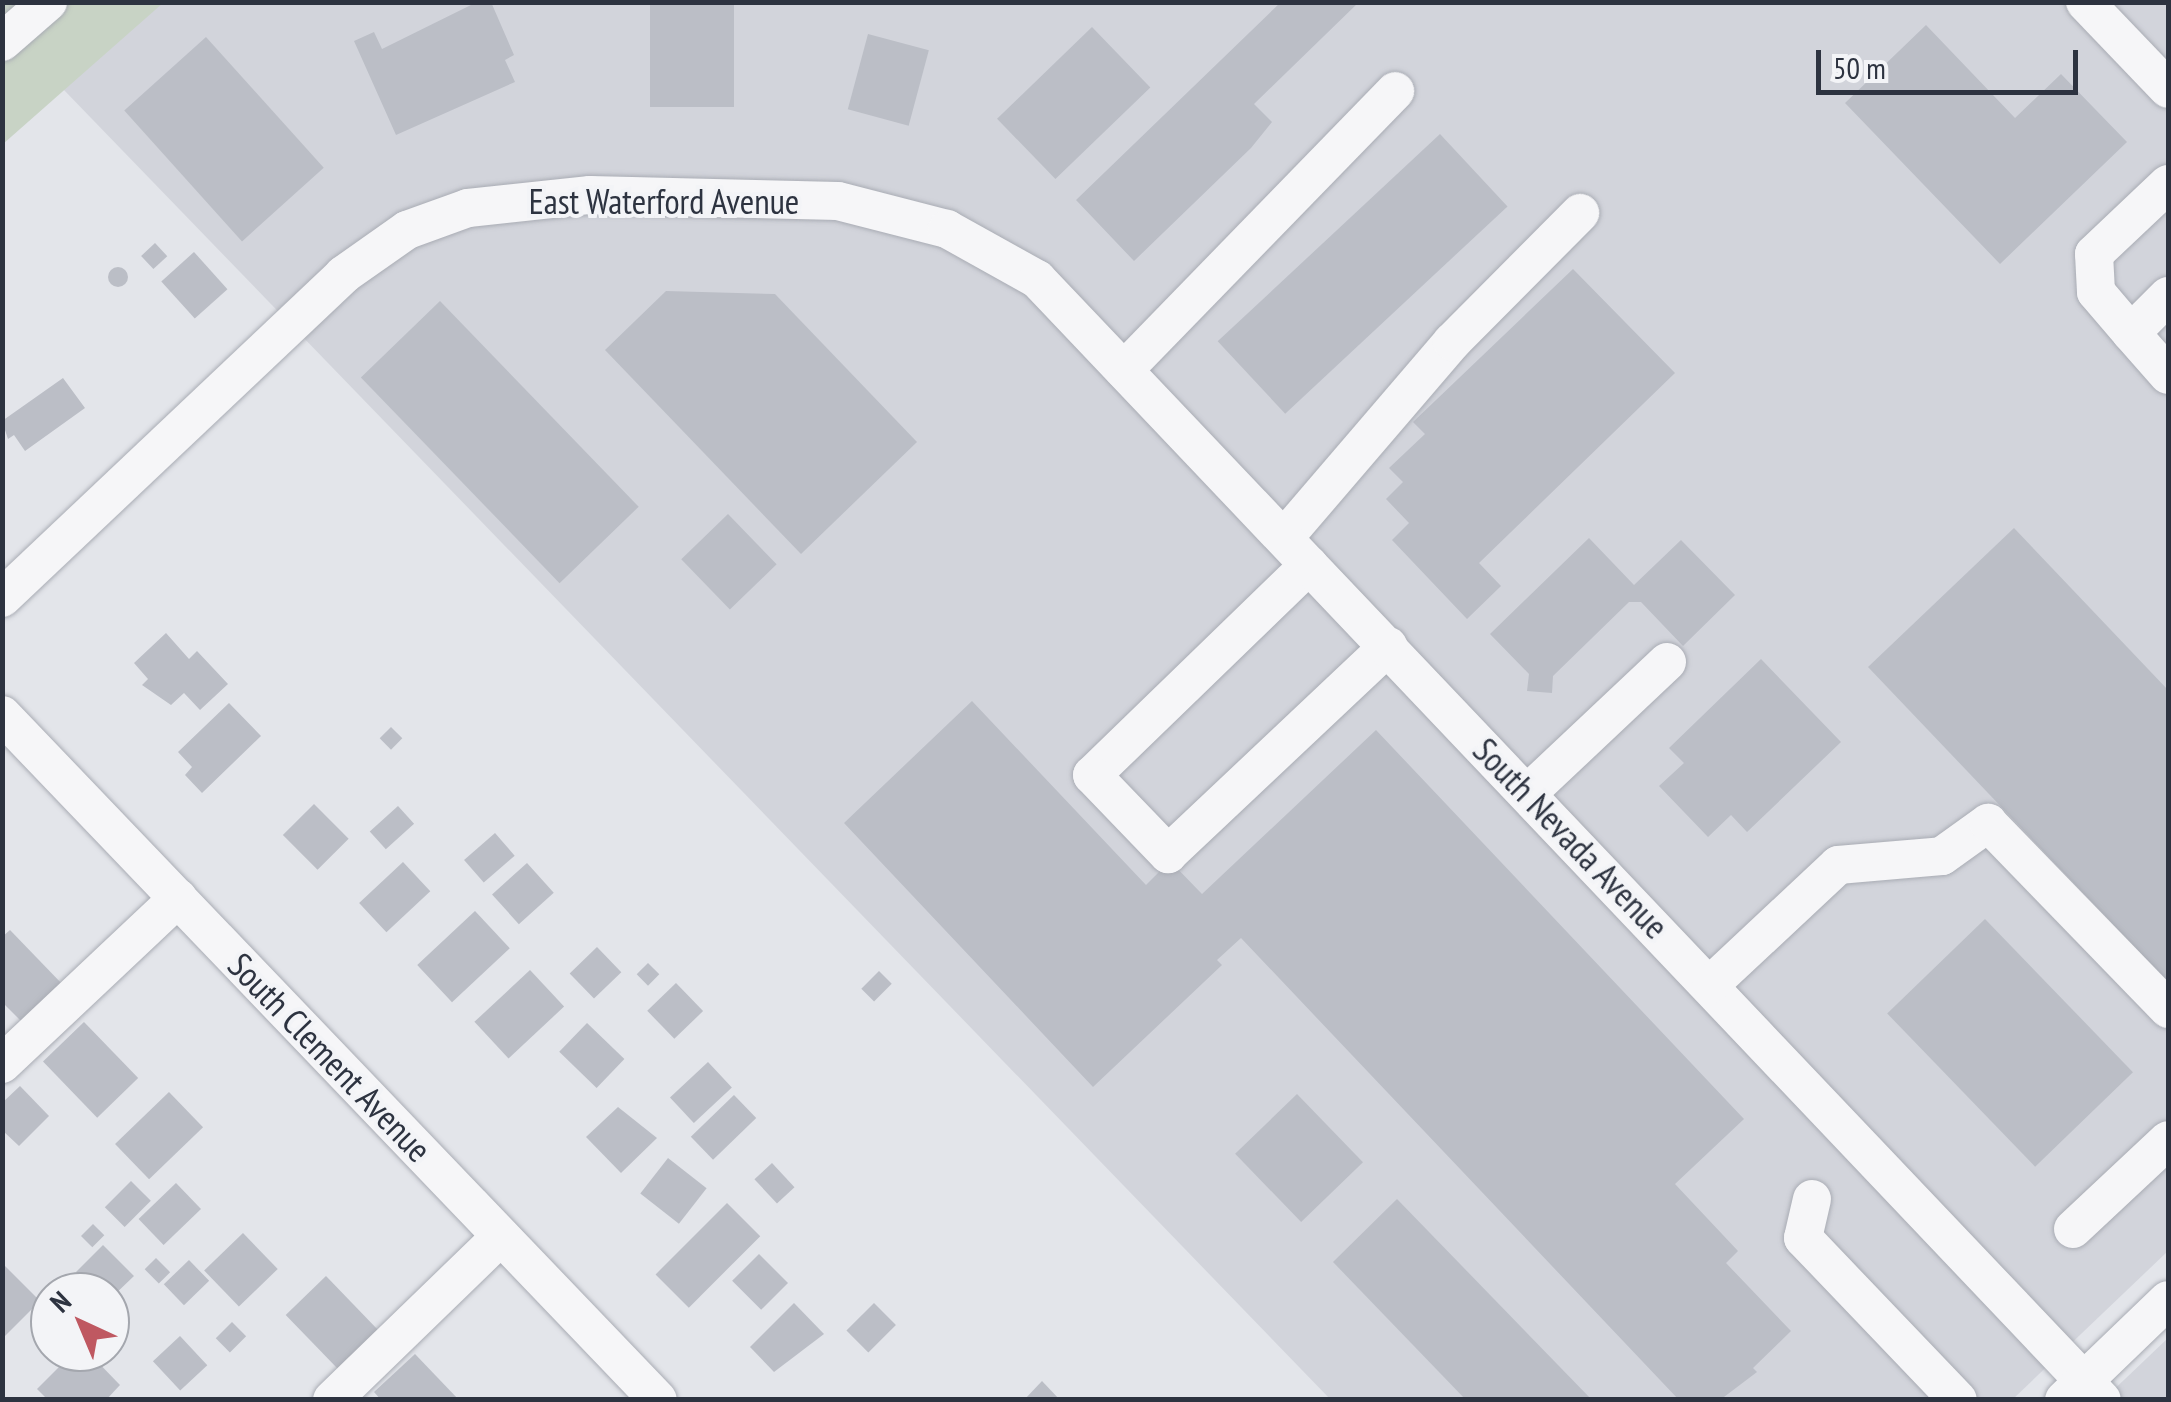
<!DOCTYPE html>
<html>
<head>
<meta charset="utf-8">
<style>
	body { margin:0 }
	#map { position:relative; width:2171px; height:1402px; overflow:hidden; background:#e3e5ea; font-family:"PT Sans Narrow",sans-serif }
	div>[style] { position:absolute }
	.built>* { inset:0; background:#d2d4db }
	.green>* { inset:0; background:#c8d3c5 }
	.building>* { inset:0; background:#bbbec6; transform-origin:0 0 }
	.round { border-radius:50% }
	.roads { filter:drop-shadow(0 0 2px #a9acb4) drop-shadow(0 0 2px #a9acb4) }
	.minor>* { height:38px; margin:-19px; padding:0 19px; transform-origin:19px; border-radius:19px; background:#f6f6f8 }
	span { translate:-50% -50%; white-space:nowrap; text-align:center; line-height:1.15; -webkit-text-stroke:8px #f3f4f7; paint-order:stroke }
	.street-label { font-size:35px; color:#2d3340 }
	.frame { position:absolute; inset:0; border:5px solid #2d3340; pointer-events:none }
	.north { position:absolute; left:30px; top:1272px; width:100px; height:100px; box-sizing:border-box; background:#f3f4f7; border:2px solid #a4a7ae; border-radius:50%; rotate:316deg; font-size:28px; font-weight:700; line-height:40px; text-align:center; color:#2d3340 }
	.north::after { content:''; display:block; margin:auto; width:35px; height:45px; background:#bf5861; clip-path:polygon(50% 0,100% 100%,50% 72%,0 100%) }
	.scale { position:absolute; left:1816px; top:50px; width:262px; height:45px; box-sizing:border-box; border:5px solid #2d3340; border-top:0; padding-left:12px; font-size:30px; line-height:35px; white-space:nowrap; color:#2d3340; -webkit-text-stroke:8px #f3f4f7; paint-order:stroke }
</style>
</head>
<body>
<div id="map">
	<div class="built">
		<div style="clip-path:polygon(163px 2px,2168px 3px,2168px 1251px,2013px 1399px,1330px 1399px,63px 89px)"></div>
		<div style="clip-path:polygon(2168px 1338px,2168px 1399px,2104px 1399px)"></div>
	</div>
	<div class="green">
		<div style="clip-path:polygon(3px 3px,163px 3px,3px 144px)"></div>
	</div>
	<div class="building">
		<div style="clip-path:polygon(477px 2px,491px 2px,514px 55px,505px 60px,515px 82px,396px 135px,354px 41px,374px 32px,382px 49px)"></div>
		<div style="left:650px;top:2px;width:84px;height:105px"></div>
		<div style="clip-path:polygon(1281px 2px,1359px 2px,1254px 104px,1272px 122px,1251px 148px,1134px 261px,1076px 200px)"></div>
		<div style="clip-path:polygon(1926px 25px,2015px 118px,2061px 74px,2127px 142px,2000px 264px,1845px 103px)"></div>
		<div style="left:1092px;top:27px;width:84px;height:132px;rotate:46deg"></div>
		<div style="left:868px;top:34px;width:63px;height:78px;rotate:15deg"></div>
		<div style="left:206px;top:37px;width:176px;height:110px;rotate:48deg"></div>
		<div style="left:1440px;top:134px;width:99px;height:304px;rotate:47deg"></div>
		<div style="left:155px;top:243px;width:18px;height:19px;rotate:47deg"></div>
		<div style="left:194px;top:252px;width:50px;height:44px;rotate:48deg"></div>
		<div class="round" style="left:108px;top:267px;width:20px;height:20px"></div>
		<div style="clip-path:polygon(1573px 269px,1675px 373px,1479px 563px,1501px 586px,1467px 619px,1392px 540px,1409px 523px,1386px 499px,1403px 482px,1389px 468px,1425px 434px,1413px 422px)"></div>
		<div style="clip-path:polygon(666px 291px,775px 294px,917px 442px,801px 554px,605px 350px)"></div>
		<div style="left:440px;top:301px;width:286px;height:110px;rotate:46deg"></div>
		<div style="clip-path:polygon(63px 378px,85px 408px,25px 451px,14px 435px,8px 439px,2px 421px)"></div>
		<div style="left:728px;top:514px;width:70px;height:65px;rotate:46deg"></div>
		<div style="clip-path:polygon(2014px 528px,2168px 690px,2168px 982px,1868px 667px)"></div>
		<div style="clip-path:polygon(1589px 538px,1634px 585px,1681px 540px,1735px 595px,1683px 646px,1641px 602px,1629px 602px,1553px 676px,1552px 693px,1527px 691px,1529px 674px,1490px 634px)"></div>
		<div style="clip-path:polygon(166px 633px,189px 659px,197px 651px,228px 684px,200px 710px,184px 693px,171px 705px,142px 685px,148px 679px,134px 663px)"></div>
		<div style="clip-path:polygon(1761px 659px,1841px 742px,1747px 832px,1731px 815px,1708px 837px,1659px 786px,1684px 763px,1669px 748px)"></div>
		<div style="clip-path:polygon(972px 701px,1146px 885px,1170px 861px,1202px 894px,1376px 730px,1744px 1119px,1675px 1184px,1738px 1251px,1726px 1263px,1791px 1331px,1753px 1368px,1757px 1372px,1720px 1400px,1679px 1400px,1241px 938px,1217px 960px,1222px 965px,1093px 1087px,844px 823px)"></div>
		<div style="clip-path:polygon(229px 703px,261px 736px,202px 793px,185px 775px,192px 767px,178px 752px)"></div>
		<div style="left:391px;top:727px;width:16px;height:16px;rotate:45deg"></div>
		<div style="left:314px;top:804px;width:49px;height:44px;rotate:45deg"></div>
		<div style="left:398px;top:806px;width:24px;height:38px;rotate:48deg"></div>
		<div style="left:495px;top:833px;width:30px;height:41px;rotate:49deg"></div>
		<div style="left:403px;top:862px;width:40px;height:60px;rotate:47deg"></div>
		<div style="left:527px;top:863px;width:40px;height:47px;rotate:48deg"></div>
		<div style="left:475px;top:911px;width:51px;height:79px;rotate:47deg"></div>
		<div style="left:1985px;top:919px;width:213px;height:136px;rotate:46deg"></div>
		<div style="clip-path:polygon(10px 930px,65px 987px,25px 1025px,2px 1002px,2px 937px)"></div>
		<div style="left:597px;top:947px;width:35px;height:38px;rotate:46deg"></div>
		<div style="left:648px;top:963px;width:16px;height:16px;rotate:45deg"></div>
		<div style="left:530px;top:970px;width:50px;height:76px;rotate:47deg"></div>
		<div style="left:879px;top:971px;width:18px;height:25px;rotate:45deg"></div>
		<div style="left:676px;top:983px;width:39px;height:40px;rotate:46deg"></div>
		<div style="left:84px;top:1022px;width:78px;height:57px;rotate:46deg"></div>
		<div style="left:587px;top:1023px;width:52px;height:40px;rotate:44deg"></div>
		<div style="left:708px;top:1062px;width:35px;height:52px;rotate:47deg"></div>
		<div style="clip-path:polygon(20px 1086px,49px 1116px,19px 1146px,2px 1130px,2px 1103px)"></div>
		<div style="left:169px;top:1092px;width:49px;height:75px;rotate:46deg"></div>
		<div style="left:1297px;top:1094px;width:95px;height:86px;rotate:46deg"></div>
		<div style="left:734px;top:1095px;width:32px;height:60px;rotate:46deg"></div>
		<div style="clip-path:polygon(618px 1107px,657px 1138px,621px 1173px,586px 1137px)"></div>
		<div style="left:668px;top:1158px;width:49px;height:45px;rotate:38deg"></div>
		<div style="left:772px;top:1163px;width:33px;height:24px;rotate:47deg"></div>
		<div style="left:131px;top:1181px;width:28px;height:37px;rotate:45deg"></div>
		<div style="left:176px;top:1183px;width:36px;height:52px;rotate:46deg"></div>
		<div style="clip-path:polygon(1397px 1199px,1592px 1400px,1466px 1400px,1333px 1262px)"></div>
		<div style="left:727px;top:1203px;width:47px;height:101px;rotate:45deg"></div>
		<div style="left:93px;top:1224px;width:16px;height:17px;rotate:45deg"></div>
		<div style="left:243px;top:1233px;width:50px;height:54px;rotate:46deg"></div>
		<div style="clip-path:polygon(103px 1245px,134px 1276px,110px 1299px,110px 1292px,95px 1292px,76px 1272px)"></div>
		<div style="left:759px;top:1254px;width:41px;height:38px;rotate:45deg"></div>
		<div style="left:156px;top:1258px;width:20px;height:16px;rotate:45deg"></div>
		<div style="left:189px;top:1260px;width:29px;height:35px;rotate:46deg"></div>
		<div style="clip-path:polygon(2px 1263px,40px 1301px,2px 1339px)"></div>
		<div style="left:326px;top:1276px;width:77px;height:56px;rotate:46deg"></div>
		<div style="clip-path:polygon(794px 1303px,824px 1334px,774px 1372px,750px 1347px)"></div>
		<div style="left:874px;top:1303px;width:31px;height:39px;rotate:45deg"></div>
		<div style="left:232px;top:1322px;width:20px;height:23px;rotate:45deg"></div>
		<div style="left:180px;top:1336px;width:40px;height:37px;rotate:47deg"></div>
		<div style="clip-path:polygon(74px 1352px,88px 1352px,120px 1385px,106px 1400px,48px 1400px,37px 1389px)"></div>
		<div style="clip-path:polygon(415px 1354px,459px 1400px,381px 1400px,374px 1392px)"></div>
		<div style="clip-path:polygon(1042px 1381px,1060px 1400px,1024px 1400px)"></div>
	</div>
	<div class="roads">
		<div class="minor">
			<div style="left:2085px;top:2px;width:120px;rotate:46.3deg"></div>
			<div style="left:2px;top:42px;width:61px;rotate:-41deg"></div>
			<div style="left:2168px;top:296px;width:52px;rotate:135deg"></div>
			<div style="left:2131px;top:333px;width:56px;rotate:48.6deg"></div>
			<div style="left:2131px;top:333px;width:54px;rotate:-130.5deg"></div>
			<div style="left:2096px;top:292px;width:38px;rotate:-93deg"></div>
			<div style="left:2094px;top:254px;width:102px;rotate:-43.4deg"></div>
			<div style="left:1124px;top:370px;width:389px;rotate:-45.8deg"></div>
			<div style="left:1284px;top:538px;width:258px;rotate:-49.4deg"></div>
			<div style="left:1452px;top:342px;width:182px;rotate:-45.2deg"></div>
			<div style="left:1309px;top:565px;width:302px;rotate:135.9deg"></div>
			<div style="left:1092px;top:775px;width:110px;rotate:46.1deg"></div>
			<div style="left:1168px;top:854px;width:303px;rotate:-43.3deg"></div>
			<div style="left:2px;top:598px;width:470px;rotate:-43.4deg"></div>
			<div style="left:343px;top:275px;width:78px;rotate:-35.1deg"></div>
			<div style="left:407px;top:230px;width:65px;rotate:-19.8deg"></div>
			<div style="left:468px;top:208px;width:123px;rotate:-6.1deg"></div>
			<div style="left:590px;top:195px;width:248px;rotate:1.4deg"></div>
			<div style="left:838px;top:201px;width:113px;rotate:14.4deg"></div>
			<div style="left:947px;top:229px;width:103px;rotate:29.1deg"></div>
			<div style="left:1037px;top:279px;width:1546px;rotate:46.47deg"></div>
			<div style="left:2px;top:715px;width:948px;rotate:46.24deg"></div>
			<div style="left:1528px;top:793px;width:191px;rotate:-43.3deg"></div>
			<div style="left:1711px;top:984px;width:174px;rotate:-43.1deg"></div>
			<div style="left:1838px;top:865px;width:104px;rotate:-4.9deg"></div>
			<div style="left:1942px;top:856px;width:57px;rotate:-35.7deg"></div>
			<div style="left:1988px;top:823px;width:259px;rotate:45.9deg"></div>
			<div style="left:2px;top:1064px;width:242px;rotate:-43.3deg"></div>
			<div style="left:1812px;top:1199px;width:40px;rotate:103deg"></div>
			<div style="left:1803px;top:1238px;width:224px;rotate:46.3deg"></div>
			<div style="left:2073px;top:1229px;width:130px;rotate:-43.1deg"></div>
			<div style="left:332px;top:1400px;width:235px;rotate:-44.1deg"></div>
			<div style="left:2064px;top:1400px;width:144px;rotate:-43.9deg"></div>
		</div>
	</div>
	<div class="street-label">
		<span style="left:664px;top:201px">East Waterford Avenue</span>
		<span style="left:1571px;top:838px;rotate:46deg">South Nevada Avenue</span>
		<span style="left:330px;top:1057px;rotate:46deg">South Clement Avenue</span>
	</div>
	<div class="frame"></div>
	<div class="north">N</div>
	<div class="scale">50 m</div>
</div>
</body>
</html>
